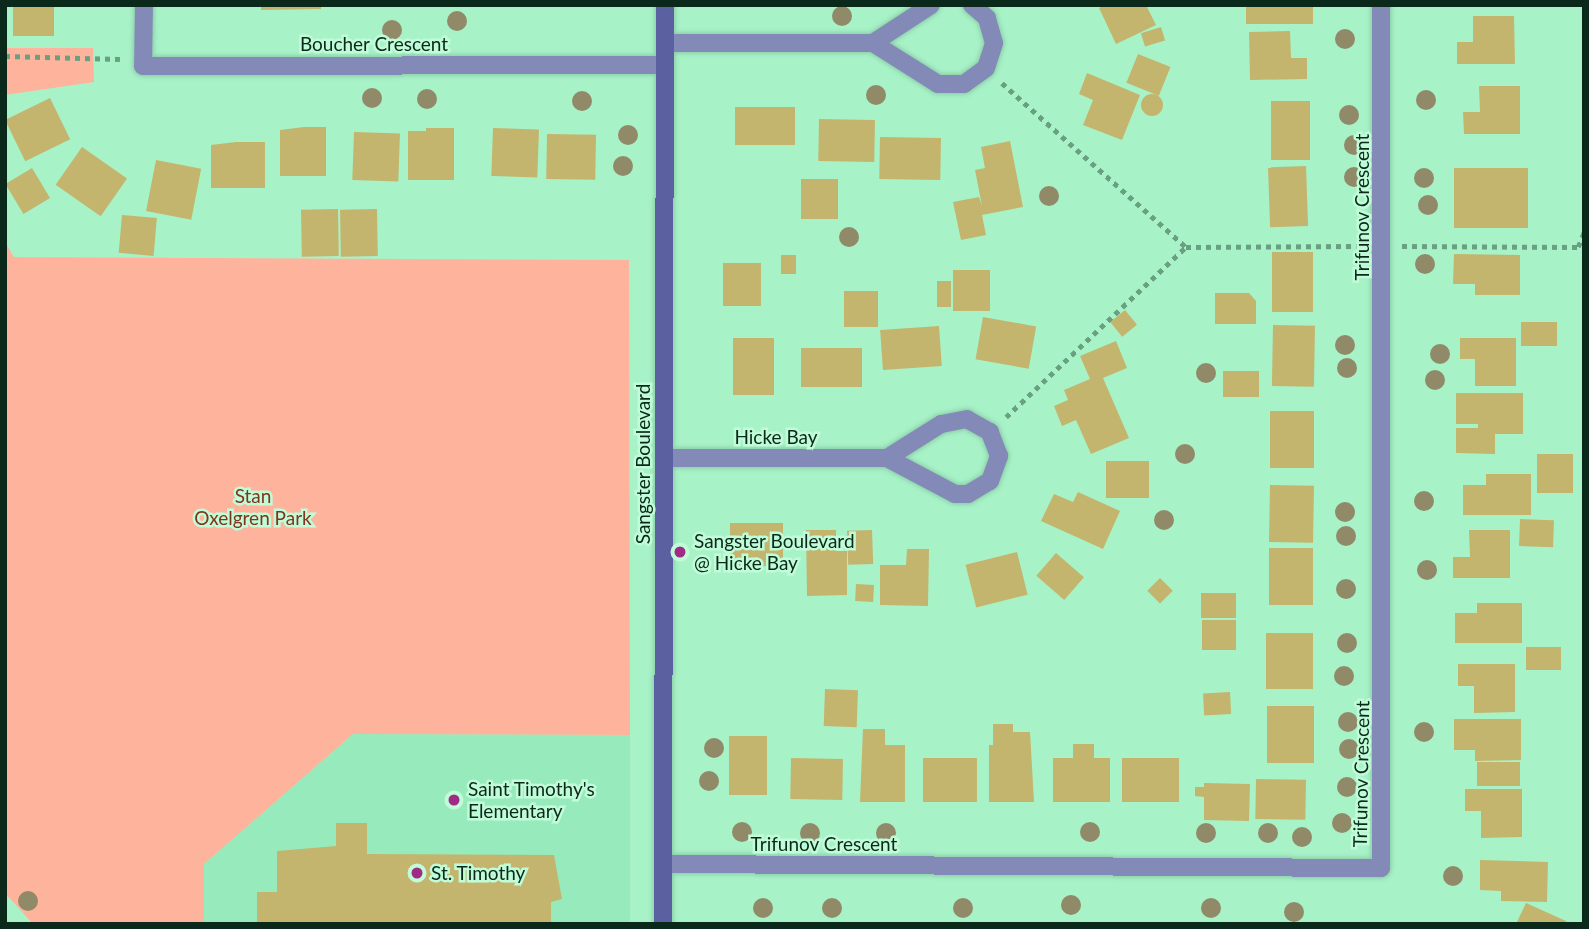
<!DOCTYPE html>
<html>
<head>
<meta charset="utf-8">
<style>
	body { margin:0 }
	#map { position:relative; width:1589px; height:929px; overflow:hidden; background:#a8f2c8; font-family:Lato,sans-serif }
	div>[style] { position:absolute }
	.built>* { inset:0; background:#97eabb }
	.green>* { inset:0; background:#feb49c }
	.building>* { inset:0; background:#c3b56d; transform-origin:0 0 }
	.round { border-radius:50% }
	.path>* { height:4.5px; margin-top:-2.25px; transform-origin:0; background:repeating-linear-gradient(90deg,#68a081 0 5px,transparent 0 10px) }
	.roads { filter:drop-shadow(0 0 2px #8ccea9) drop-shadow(0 0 2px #8ccea9) }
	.street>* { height:18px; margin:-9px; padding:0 9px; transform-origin:9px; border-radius:9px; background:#848ab7 }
	.secondary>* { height:18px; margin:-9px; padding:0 9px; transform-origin:9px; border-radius:9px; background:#5b60a1 }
	.trees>* { width:20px; height:20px; margin:-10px; border-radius:50%; background:#918a69 }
	.dots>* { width:19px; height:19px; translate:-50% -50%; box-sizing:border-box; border:4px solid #c1fcd9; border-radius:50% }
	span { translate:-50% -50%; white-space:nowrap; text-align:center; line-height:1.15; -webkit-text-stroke:5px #c1fcd9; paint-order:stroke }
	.street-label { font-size:19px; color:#0a291a }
	.park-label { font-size:19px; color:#7f351c }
	.poi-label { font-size:19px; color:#0a291a }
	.left { translate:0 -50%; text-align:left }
	.frame { position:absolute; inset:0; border:7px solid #0a291a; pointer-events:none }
</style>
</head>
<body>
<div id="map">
	<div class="built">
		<div style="clip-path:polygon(353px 734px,630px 735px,630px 924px,204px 924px,204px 864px)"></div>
	</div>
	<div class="green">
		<div style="clip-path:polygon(5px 48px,93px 48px,94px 82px,5px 95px)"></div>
		<div style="clip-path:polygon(5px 242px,14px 257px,629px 260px,630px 735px,353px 734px,204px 864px,204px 924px,33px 924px,5px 893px)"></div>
	</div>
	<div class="building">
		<div style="left:13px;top:5px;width:41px;height:31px"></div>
		<div style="clip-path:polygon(261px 5px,321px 5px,321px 9px,261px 10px)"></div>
		<div style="clip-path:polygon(1104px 5px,1146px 5px,1156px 25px,1116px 44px,1099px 8px)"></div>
		<div style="left:1246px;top:5px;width:67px;height:19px"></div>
		<div style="clip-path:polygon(1473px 16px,1514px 16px,1515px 64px,1457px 64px,1457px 42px,1473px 42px)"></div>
		<div style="left:1161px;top:27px;width:14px;height:21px;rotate:73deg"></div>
		<div style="clip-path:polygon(1290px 31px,1291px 58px,1307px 58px,1307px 79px,1250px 80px,1249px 32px)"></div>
		<div style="left:1138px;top:54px;width:35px;height:31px;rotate:22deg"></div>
		<div style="clip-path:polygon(1087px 73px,1140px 95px,1122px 140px,1083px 125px,1093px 100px,1079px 94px)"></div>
		<div style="clip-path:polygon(1479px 86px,1520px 86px,1520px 134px,1464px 134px,1463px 112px,1480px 112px)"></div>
		<div class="round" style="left:1141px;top:94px;width:22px;height:22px"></div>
		<div style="left:50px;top:98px;width:46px;height:50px;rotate:64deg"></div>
		<div style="left:1271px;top:101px;width:39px;height:59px"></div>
		<div style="left:735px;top:107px;width:60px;height:38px"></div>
		<div style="left:819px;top:119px;width:56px;height:42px;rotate:1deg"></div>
		<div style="clip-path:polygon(304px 127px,326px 127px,326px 176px,280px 176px,280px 130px)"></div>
		<div style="clip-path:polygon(426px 128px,454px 128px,454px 180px,408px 180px,408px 131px,426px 131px)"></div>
		<div style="left:493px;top:128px;width:46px;height:48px;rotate:2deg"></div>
		<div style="left:354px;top:132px;width:46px;height:48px;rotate:2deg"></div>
		<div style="left:547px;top:134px;width:49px;height:45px;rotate:1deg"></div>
		<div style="left:880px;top:137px;width:61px;height:42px;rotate:1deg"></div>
		<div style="clip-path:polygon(1010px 141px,1023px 207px,982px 215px,986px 235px,961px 240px,953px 202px,979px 197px,982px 206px,975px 170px,985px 168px,981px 147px)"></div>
		<div style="clip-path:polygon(236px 142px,265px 142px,265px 188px,211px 188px,211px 145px)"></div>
		<div style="left:82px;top:147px;width:55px;height:46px;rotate:35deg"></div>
		<div style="left:156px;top:160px;width:46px;height:52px;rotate:11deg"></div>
		<div style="left:1306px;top:166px;width:60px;height:38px;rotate:88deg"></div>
		<div style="left:32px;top:168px;width:35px;height:31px;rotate:59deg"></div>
		<div style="left:1528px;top:168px;width:60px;height:74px;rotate:90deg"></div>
		<div style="left:801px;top:179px;width:37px;height:40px"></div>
		<div style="left:338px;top:209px;width:47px;height:37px;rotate:89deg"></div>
		<div style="left:377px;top:209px;width:47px;height:37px;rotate:89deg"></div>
		<div style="left:122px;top:215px;width:35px;height:38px;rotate:5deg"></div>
		<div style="left:1272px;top:252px;width:41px;height:60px"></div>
		<div style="clip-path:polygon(1454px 254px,1520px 255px,1520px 295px,1475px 295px,1475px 284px,1453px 284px)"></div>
		<div style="left:781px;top:255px;width:15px;height:19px"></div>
		<div style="left:723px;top:263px;width:38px;height:43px"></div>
		<div style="left:953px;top:270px;width:37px;height:41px"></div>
		<div style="left:937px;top:281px;width:14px;height:26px"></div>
		<div style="left:844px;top:291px;width:34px;height:36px"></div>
		<div style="clip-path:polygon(1215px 293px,1249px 293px,1256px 301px,1256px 324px,1215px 324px)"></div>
		<div style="left:1125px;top:310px;width:19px;height:19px;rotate:51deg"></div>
		<div style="left:983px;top:317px;width:54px;height:43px;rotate:10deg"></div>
		<div style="left:1521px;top:322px;width:36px;height:24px"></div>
		<div style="left:1273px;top:325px;width:42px;height:61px;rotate:1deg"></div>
		<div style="left:939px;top:326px;width:40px;height:59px;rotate:86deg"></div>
		<div style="left:733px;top:338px;width:41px;height:57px"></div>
		<div style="clip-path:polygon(1460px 338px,1516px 338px,1516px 386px,1475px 386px,1475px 359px,1460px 359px)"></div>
		<div style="clip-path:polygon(1116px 341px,1127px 368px,1103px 378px,1129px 438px,1091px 454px,1076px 420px,1062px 426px,1054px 406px,1068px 400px,1064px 390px,1090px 379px,1080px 356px)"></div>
		<div style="left:801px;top:348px;width:61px;height:39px"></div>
		<div style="left:1259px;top:371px;width:26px;height:36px;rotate:90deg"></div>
		<div style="clip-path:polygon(1456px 393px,1523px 393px,1523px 434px,1495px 434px,1495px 454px,1456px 453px,1456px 428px,1478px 428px,1478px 424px,1456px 424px)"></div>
		<div style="left:1270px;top:411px;width:44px;height:57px"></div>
		<div style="left:1537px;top:454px;width:36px;height:39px"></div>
		<div style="left:1106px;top:461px;width:43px;height:37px"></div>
		<div style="clip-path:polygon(1486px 474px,1531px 474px,1531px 515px,1463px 515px,1463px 485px,1486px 485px)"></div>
		<div style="left:1270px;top:485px;width:44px;height:57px;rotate:1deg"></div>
		<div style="clip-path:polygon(1078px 492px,1120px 511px,1103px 549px,1041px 521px,1054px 494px,1073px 502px)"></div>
		<div style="left:1520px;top:519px;width:34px;height:27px;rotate:2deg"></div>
		<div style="left:730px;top:523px;width:53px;height:43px"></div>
		<div style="clip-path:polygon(806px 530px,836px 530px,836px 551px,847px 551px,847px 595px,807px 596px)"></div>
		<div style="left:872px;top:530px;width:34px;height:25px;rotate:88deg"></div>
		<div style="clip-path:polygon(1469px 530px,1510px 530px,1510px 578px,1453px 578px,1453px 557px,1470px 557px)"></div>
		<div style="left:1269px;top:548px;width:44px;height:57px"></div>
		<div style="clip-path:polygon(907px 549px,929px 549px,928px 606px,880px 605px,880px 565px,906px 565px)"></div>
		<div style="left:1017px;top:552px;width:44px;height:53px;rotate:76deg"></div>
		<div style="left:1056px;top:553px;width:37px;height:30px;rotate:41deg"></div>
		<div style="left:1160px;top:578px;width:18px;height:18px;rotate:45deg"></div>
		<div style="left:856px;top:584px;width:18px;height:17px;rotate:3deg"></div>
		<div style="left:1201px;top:593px;width:35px;height:25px"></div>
		<div style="clip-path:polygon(1477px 603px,1522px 603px,1522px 643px,1455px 643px,1455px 613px,1477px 613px)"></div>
		<div style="left:1202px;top:620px;width:34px;height:30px"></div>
		<div style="left:1266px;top:633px;width:47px;height:56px"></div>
		<div style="left:1526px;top:647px;width:35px;height:23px"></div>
		<div style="clip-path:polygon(1458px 664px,1515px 664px,1515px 712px,1474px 713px,1474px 686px,1458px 686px)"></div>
		<div style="left:825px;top:689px;width:33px;height:37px;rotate:2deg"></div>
		<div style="left:1230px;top:692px;width:22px;height:27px;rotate:87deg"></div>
		<div style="left:1267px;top:706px;width:47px;height:57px"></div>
		<div style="clip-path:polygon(1454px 719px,1521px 719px,1521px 760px,1475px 761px,1475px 750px,1454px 750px)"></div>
		<div style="clip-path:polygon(993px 724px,1013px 724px,1013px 732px,1030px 732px,1034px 802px,989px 802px,989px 745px,993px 745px)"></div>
		<div style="clip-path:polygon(863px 729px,885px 729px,885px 745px,905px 745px,905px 802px,860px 802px)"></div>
		<div style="left:729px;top:736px;width:38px;height:59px"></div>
		<div style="clip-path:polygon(1073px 744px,1094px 744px,1094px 758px,1110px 758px,1110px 802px,1053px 802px,1053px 758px,1073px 758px)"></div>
		<div style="left:791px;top:758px;width:52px;height:41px;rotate:1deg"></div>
		<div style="left:923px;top:758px;width:54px;height:44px"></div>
		<div style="left:1122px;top:758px;width:57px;height:44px"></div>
		<div style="left:1477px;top:762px;width:43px;height:24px"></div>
		<div style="left:1256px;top:779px;width:50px;height:40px;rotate:1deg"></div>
		<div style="clip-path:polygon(1204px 783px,1250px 784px,1249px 821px,1204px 820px,1204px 797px,1195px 796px,1195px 787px,1204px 787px)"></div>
		<div style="clip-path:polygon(1465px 789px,1522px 789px,1522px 837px,1481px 838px,1481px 811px,1465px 811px)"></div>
		<div style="clip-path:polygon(336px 823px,367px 823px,367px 854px,554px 855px,562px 899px,551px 902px,551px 924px,257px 924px,257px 892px,277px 892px,277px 851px,336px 846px)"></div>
		<div style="clip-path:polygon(1480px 860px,1548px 862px,1547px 902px,1501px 901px,1501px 891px,1480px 890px)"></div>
		<div style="clip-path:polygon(1526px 903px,1566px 921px,1565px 924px,1516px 924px)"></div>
	</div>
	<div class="path">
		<div style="left:5px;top:56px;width:115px;rotate:1.5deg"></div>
		<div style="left:1002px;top:83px;width:246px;rotate:41.7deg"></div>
		<div style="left:1186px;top:247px;width:172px;rotate:-0.3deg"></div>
		<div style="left:1402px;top:246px;width:176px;rotate:0.3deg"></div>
		<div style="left:1578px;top:247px;width:16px;rotate:-68deg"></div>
		<div style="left:1006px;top:417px;width:248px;rotate:-43.4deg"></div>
	</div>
	<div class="roads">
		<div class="street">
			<div style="left:144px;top:5px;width:61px;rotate:90.9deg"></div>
			<div style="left:143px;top:66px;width:522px;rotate:-0.11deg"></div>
			<div style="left:665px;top:43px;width:208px"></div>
			<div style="left:873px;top:43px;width:69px;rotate:-33.2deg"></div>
			<div style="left:873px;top:43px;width:77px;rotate:32.2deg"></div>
			<div style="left:938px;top:84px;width:26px"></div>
			<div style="left:964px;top:84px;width:27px;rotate:-36deg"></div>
			<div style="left:986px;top:68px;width:26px;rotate:-72deg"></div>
			<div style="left:994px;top:43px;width:26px;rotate:-106deg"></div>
			<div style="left:987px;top:18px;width:20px;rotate:-139deg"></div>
			<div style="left:665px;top:458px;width:222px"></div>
			<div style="left:887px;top:458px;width:77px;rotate:27.9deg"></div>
			<div style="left:955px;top:494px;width:13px"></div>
			<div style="left:968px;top:494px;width:26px;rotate:-31deg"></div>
			<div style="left:990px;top:481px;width:27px;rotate:-70deg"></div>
			<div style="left:999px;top:456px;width:26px;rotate:-111deg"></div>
			<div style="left:990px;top:432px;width:26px;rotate:-151deg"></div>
			<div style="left:967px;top:419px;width:26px;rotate:169deg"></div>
			<div style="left:941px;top:424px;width:64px;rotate:147.8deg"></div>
			<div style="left:664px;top:864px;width:717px;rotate:0.32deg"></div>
			<div style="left:1381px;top:868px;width:863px;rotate:-90deg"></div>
		</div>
		<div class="secondary">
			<div style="left:663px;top:924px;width:919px;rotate:-89.88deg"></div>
		</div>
	</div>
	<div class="trees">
		<div style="left:842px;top:16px"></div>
		<div style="left:457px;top:21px"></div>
		<div style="left:392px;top:30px"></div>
		<div style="left:1345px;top:39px"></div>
		<div style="left:876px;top:95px"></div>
		<div style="left:372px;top:98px"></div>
		<div style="left:427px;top:99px"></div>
		<div style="left:1426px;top:100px"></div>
		<div style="left:582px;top:101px"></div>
		<div style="left:1349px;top:115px"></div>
		<div style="left:628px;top:135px"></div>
		<div style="left:1354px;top:145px"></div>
		<div style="left:623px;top:166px"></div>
		<div style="left:1354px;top:177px"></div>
		<div style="left:1424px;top:178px"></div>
		<div style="left:1049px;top:196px"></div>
		<div style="left:1428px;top:205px"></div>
		<div style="left:849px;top:237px"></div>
		<div style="left:1425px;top:264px"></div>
		<div style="left:1345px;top:345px"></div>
		<div style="left:1440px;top:354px"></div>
		<div style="left:1347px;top:368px"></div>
		<div style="left:1206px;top:373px"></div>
		<div style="left:1435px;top:380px"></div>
		<div style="left:1185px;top:454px"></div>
		<div style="left:1424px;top:501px"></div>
		<div style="left:1345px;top:512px"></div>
		<div style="left:1164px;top:520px"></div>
		<div style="left:1346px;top:536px"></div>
		<div style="left:1427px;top:570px"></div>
		<div style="left:1346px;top:589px"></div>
		<div style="left:1347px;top:643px"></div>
		<div style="left:1344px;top:676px"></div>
		<div style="left:1348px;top:722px"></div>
		<div style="left:1424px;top:732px"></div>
		<div style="left:714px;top:748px"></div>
		<div style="left:1349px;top:749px"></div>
		<div style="left:709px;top:781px"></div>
		<div style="left:1347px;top:787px"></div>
		<div style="left:1342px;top:823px"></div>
		<div style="left:742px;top:832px"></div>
		<div style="left:1090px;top:832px"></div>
		<div style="left:810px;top:833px"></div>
		<div style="left:886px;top:833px"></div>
		<div style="left:1206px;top:833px"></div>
		<div style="left:1268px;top:833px"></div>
		<div style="left:1302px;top:837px"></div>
		<div style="left:1453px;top:876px"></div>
		<div style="left:28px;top:901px"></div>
		<div style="left:1071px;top:905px"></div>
		<div style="left:763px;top:908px"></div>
		<div style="left:832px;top:908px"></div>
		<div style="left:963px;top:908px"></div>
		<div style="left:1211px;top:908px"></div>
		<div style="left:1294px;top:912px"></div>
	</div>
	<div class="dots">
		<div style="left:680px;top:552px;background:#a02b85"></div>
		<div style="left:454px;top:800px;background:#a02b85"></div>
		<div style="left:417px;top:873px;background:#a02b85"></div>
	</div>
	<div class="street-label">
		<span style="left:374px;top:44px">Boucher Crescent</span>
		<span style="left:1362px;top:207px;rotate:-90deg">Trifunov Crescent</span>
		<span style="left:776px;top:437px">Hicke Bay</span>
		<span style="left:643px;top:464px;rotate:-90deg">Sangster Boulevard</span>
		<span style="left:1361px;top:774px;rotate:-89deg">Trifunov Crescent</span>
		<span style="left:824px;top:844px">Trifunov Crescent</span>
	</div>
	<div class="park-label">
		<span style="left:253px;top:507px">Stan<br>Oxelgren Park</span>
	</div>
	<div class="poi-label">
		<span class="left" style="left:694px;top:552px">Sangster Boulevard<br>@ Hicke Bay</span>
		<span class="left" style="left:468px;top:800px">Saint Timothy's<br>Elementary</span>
		<span class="left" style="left:431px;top:873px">St. Timothy</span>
	</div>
	<div class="frame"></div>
</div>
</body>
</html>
